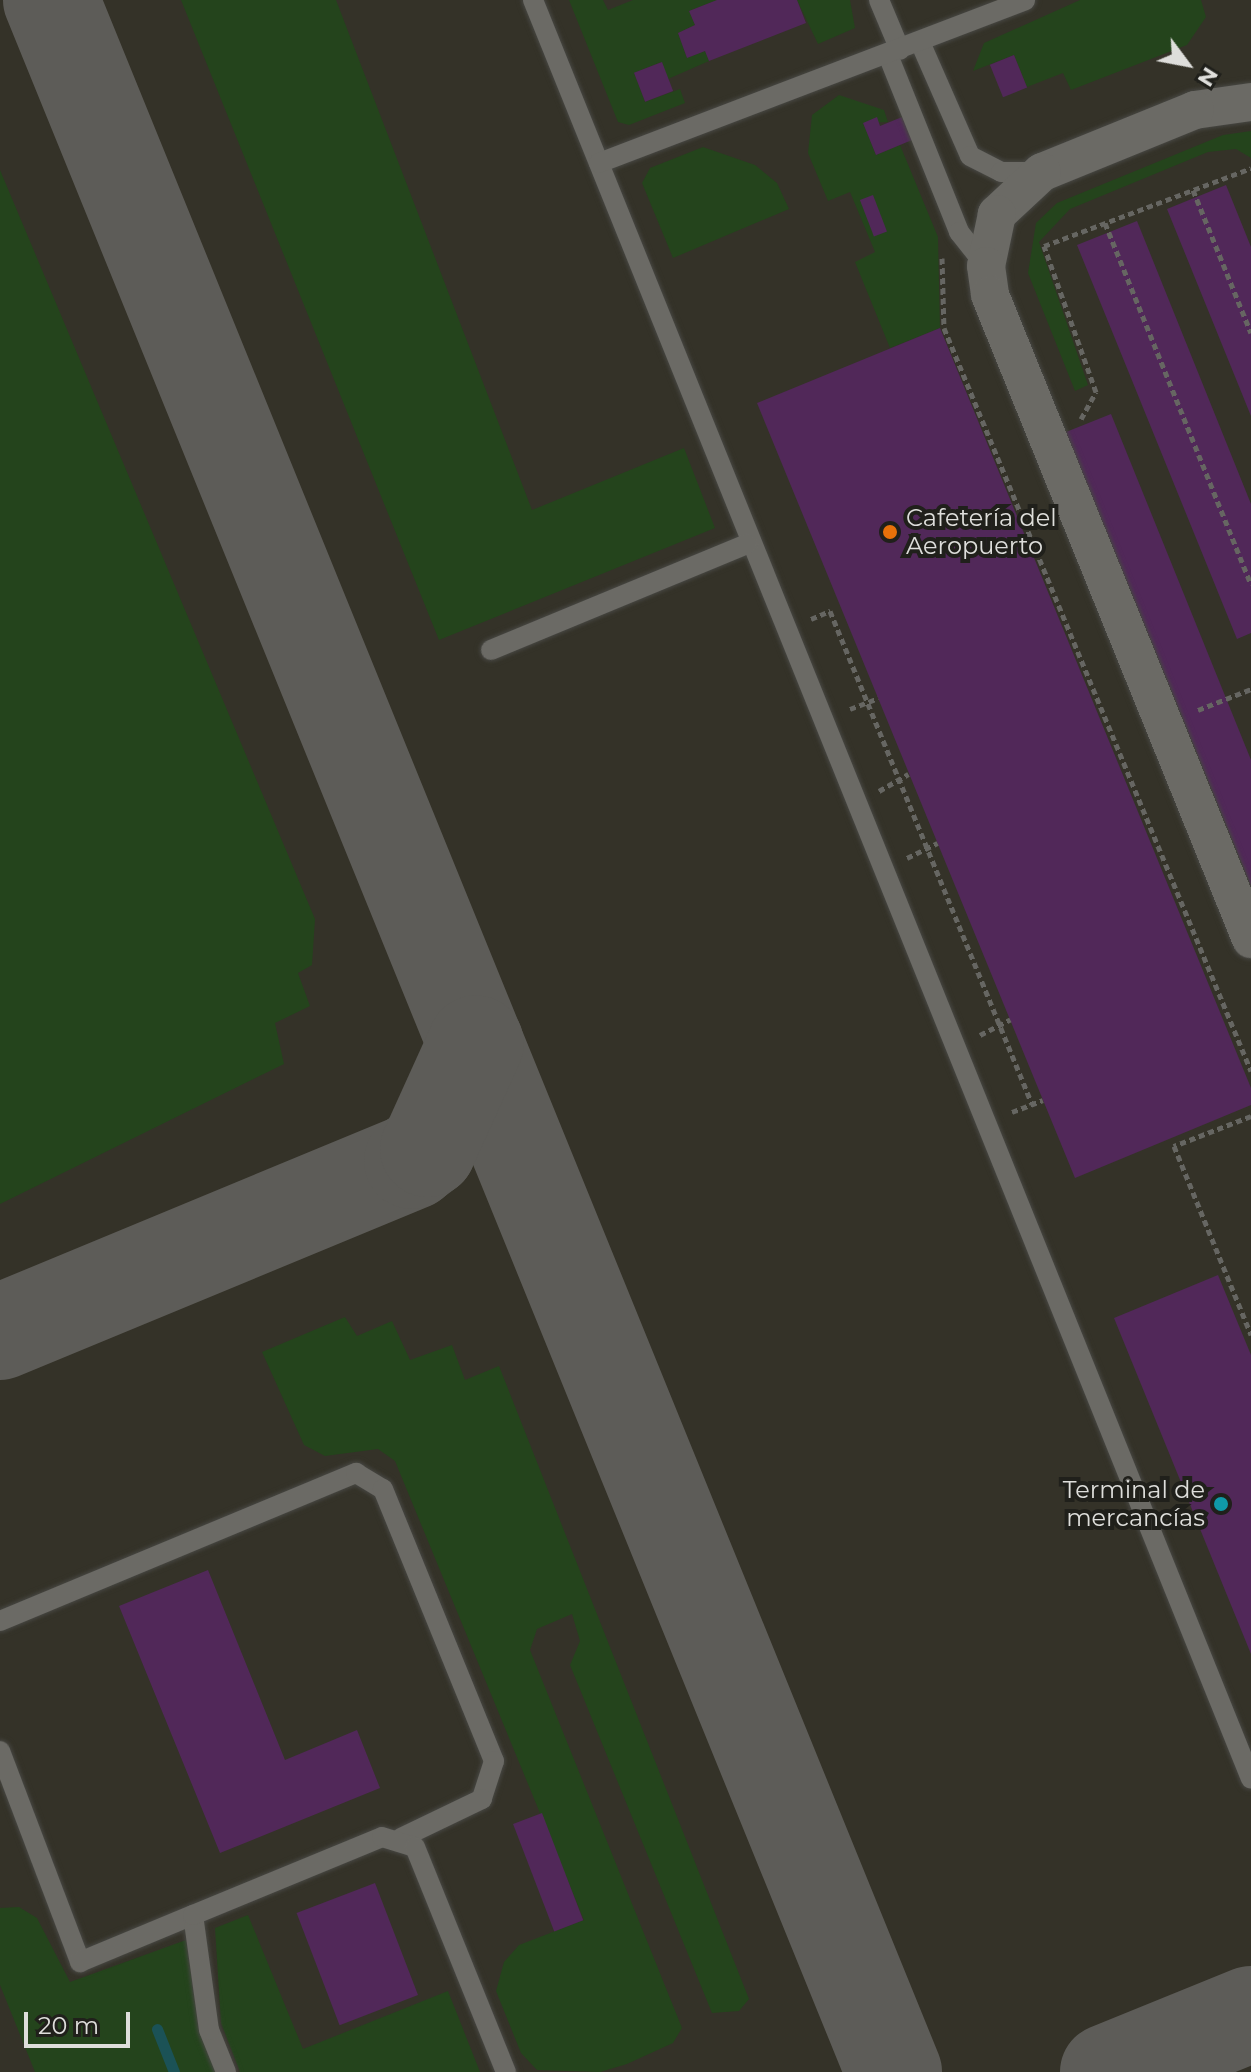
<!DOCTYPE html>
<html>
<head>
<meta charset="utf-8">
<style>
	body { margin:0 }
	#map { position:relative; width:1251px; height:2072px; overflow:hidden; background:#2a2925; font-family:Montserrat,sans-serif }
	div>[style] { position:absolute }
	.built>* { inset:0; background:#343228; transform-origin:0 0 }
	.green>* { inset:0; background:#24441c }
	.stream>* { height:11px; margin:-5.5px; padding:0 5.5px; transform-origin:5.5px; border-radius:5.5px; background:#1b5256 }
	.taxiway>* { height:96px; margin:-48px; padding:0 48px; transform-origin:48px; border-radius:48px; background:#5d5c58 }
	.building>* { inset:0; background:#512859; transform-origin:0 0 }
	.path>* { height:5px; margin-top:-2.5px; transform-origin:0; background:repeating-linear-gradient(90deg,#666662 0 6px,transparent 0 10px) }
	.roads { filter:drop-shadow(0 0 2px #474743) drop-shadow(0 0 2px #474743) }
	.service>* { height:20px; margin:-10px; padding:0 10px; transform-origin:10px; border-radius:10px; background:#6b6a65 }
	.minor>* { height:38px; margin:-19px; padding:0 19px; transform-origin:19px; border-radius:19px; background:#6b6a65 }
	.dots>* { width:22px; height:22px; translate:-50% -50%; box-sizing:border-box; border:4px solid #20201b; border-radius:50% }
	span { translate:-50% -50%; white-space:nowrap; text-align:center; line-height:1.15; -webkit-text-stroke:8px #20201b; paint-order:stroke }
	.poi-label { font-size:24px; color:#dededb }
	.left { translate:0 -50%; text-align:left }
	.right { translate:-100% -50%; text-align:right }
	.north { position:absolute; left:1147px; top:24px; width:80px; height:80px; -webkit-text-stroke:6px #20201b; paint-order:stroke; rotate:122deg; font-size:22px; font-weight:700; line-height:32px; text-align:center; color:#dededb }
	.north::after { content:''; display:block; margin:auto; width:28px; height:36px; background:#dededb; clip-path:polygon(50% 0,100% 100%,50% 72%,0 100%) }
	.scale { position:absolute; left:24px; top:2012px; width:106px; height:36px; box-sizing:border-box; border:4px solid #dededb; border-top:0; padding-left:10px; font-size:24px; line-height:28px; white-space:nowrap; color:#dededb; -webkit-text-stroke:6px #20201b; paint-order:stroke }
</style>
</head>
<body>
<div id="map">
	<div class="built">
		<div style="left:0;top:0;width:1251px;height:2072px"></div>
	</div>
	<div class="green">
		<div style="clip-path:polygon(181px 0,336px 0,532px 510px,684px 448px,715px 528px,439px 640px)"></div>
		<div style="clip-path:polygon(569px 0,603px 0,608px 10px,633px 0,717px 0,689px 11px,695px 25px,678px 33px,687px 58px,705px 51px,709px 61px,668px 79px,661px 62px,634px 73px,645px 102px,680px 89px,685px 103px,629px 125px,618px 122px)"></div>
		<div style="clip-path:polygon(797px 0,850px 0,855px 28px,818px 44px)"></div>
		<div style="clip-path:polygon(1080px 0,1201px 0,1206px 17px,1187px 45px,1071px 90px,1063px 73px,1027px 87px,1014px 55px,973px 71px,984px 43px)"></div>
		<div style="clip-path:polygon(839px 95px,884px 110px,888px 122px,863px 123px,876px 155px,900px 145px,938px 237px,940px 328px,890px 348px,855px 262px,875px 252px,850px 192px,828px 201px,808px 153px,812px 115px)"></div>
		<div style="clip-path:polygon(1251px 131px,1251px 158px,1236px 149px,1208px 152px,1070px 209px,1039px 242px,1088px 385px,1075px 391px,1028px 273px,1036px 223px,1057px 203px,1223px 135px)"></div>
		<div style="clip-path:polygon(703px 147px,755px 165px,777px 183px,789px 209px,673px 258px,642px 183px,650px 168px)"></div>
		<div style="clip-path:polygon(0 170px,315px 919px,312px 965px,298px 973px,310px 1006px,275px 1023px,284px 1064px,0 1204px)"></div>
		<div style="clip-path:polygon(345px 1317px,357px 1336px,392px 1321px,410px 1360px,452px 1345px,465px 1380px,499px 1366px,749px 1999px,739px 2011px,712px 2013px,570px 1665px,580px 1641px,572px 1614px,537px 1629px,530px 1650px,682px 2028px,673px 2043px,627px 2064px,600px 2072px,537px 2070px,521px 2053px,496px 1991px,504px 1962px,519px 1945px,584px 1920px,395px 1461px,378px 1449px,325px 1456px,304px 1445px,262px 1352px)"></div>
		<div style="clip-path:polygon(19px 1907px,37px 1918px,70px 1982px,186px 1940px,198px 2025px,216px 2072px,35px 2072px,0 1985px,0 1908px)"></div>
		<div style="clip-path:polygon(248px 1915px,303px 2049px,448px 1991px,480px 2072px,240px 2072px,221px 2023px,215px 1928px)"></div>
	</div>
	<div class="stream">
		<div style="left:157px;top:2029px;width:46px;rotate:68.4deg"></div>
	</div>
	<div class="taxiway">
		<div style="left:51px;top:0;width:2237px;rotate:67.86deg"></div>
		<div style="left:0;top:1332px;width:446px;rotate:-22.5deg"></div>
		<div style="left:412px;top:1161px;width:20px;rotate:-37deg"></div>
		<div style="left:428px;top:1149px;width:116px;rotate:-65.6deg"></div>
		<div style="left:1108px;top:2072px;width:154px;rotate:-22.1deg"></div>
	</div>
	<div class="building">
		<div style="clip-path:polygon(717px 0,797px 0,806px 23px,709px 61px,705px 51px,687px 58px,678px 33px,695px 25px,689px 11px)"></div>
		<div style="left:1014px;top:55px;width:35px;height:26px;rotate:68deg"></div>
		<div style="left:662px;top:62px;width:31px;height:30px;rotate:69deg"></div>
		<div style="clip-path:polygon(877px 117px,880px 126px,902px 117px,912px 140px,876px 155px,863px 123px)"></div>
		<div style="clip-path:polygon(1226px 185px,1251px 247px,1251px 416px,1167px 209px)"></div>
		<div style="left:873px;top:195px;width:39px;height:14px;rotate:69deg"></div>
		<div style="clip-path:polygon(1137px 221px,1251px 504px,1251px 633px,1237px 639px,1077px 245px)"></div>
		<div style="clip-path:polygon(940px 328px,1251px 1088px,1251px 1105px,1075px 1178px,757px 403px)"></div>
		<div style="clip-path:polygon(1111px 414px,1251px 760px,1251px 886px,1066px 432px)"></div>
		<div style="clip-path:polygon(1218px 1275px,1251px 1355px,1251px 1654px,1114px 1318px)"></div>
		<div style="clip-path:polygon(208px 1570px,285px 1760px,357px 1730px,380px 1788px,220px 1853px,119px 1606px)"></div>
		<div style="left:542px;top:1813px;width:115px;height:31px;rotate:69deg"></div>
		<div style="left:375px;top:1883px;width:120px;height:84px;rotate:69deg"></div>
	</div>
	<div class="path">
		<div style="left:1193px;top:190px;width:154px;rotate:67.9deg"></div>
		<div style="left:1105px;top:223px;width:390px;rotate:68deg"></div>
		<div style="left:942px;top:258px;width:70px;rotate:88.4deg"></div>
		<div style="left:944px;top:328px;width:804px;rotate:67.55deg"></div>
		<div style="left:1081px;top:419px;width:31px;rotate:-61deg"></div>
		<div style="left:1096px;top:392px;width:155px;rotate:-109.6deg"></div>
		<div style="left:1044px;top:246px;width:221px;rotate:-20.6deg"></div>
		<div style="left:811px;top:619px;width:21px;rotate:-23deg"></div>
		<div style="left:830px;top:611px;width:533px;rotate:67.72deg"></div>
		<div style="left:850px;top:709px;width:30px;rotate:-21deg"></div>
		<div style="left:1198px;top:710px;width:57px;rotate:-21.6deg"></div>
		<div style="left:879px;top:791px;width:34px;rotate:-30deg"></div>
		<div style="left:907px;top:858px;width:34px;rotate:-26deg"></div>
		<div style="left:980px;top:1035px;width:34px;rotate:-27deg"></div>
		<div style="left:1012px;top:1112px;width:33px;rotate:-21deg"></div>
		<div style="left:1251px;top:1116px;width:83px;rotate:158.7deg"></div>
		<div style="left:1174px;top:1146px;width:204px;rotate:67.8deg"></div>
	</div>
	<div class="roads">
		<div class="service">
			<div style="left:533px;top:0;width:1918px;rotate:68.02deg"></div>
			<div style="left:879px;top:0;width:54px;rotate:67.2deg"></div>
			<div style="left:920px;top:42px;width:124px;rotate:66.3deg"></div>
			<div style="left:970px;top:156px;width:35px;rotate:27deg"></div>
			<div style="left:1001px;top:172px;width:41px"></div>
			<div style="left:888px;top:55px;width:191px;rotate:68.1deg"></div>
			<div style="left:959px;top:232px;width:43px;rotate:51.5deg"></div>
			<div style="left:599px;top:163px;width:456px;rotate:-20.9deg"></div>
			<div style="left:491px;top:650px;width:277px;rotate:-22.5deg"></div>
			<div style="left:0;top:1621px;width:386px;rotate:-22.6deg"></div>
			<div style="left:356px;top:1473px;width:31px;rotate:31deg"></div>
			<div style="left:383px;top:1489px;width:294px;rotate:67.8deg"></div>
			<div style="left:494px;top:1761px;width:40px;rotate:108deg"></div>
			<div style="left:482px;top:1799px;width:90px;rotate:154.3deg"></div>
			<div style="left:0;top:1751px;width:226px;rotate:69.2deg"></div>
			<div style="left:80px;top:1962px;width:122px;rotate:-22.6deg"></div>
			<div style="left:226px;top:2072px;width:45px;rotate:-112deg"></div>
			<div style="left:209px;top:2030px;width:116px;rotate:-97.9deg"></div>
			<div style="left:193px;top:1915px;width:204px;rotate:-22.4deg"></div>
			<div style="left:382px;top:1837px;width:34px;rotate:17deg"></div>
			<div style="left:415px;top:1847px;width:243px;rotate:68deg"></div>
		</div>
		<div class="minor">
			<div style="left:1251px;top:102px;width:57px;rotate:171.9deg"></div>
			<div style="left:1195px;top:110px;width:165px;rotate:157.9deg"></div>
			<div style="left:1042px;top:172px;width:62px;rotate:137deg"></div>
			<div style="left:997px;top:214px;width:53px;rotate:101.9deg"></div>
			<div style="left:986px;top:266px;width:29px;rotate:82deg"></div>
			<div style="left:990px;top:295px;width:695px;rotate:67.94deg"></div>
		</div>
	</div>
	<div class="dots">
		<div style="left:890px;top:532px;background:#e8710a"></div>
		<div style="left:1221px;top:1504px;background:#0f9aa8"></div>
	</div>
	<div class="poi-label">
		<span class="left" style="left:906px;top:532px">Cafetería del<br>Aeropuerto</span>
		<span class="right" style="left:1205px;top:1504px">Terminal de<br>mercancías</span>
	</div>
	<div class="north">N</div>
	<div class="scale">20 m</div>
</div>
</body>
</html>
